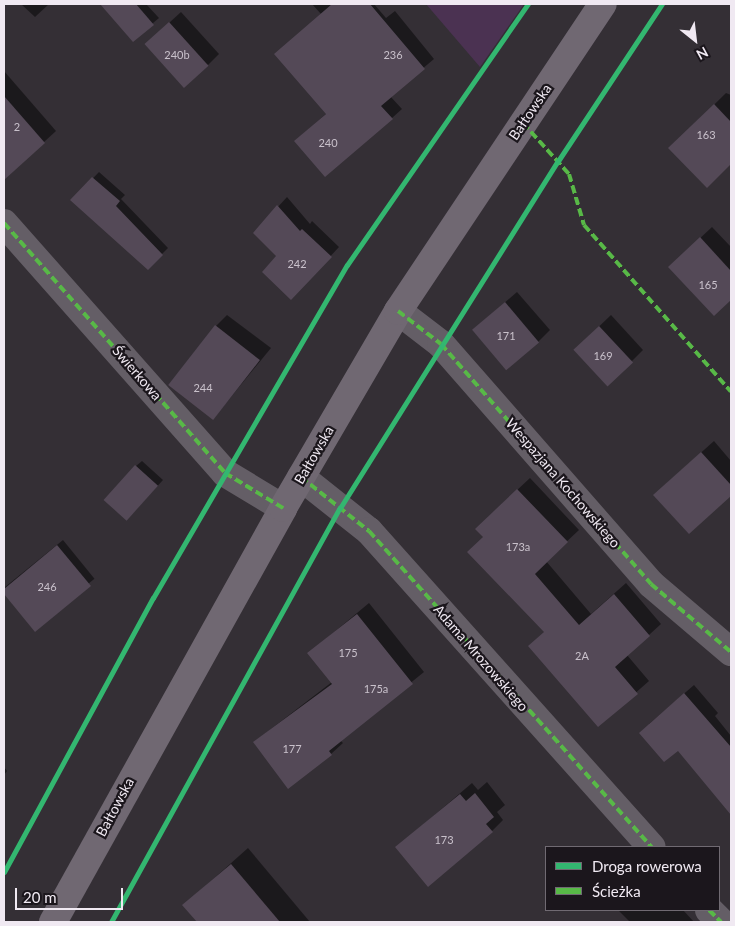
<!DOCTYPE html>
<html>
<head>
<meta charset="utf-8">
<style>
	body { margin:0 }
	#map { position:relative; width:735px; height:926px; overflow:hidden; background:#342f35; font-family:Lato,sans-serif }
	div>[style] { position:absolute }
	.green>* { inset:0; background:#4b3252 }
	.shadow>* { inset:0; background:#0007; transform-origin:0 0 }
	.building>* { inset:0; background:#544957; transform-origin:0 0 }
	.street>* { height:28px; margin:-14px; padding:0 14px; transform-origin:14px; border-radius:14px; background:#645e66 }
	.secondary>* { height:28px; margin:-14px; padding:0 14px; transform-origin:14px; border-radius:14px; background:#706872 }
	.quiet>* { height:4px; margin-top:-2px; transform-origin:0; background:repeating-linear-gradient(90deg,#58b947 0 8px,transparent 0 12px) }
	.cycleway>* { height:5px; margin:-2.5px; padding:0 2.5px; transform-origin:2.5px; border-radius:2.5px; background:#33b770 }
	span { translate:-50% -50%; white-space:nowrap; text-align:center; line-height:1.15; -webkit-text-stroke:4.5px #1b161c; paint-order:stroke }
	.number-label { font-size:11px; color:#c9c1cb }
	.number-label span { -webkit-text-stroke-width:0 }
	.street-label { font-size:14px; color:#f0e9f2 }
	.frame { position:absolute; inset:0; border:5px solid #f0e9f2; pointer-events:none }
	.legend { position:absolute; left:545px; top:846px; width:175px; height:65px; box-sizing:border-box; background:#1b161c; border:1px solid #706a72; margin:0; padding:6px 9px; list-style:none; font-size:15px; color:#f0e9f2 }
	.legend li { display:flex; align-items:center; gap:10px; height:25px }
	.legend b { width:25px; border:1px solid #706a72 }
	.north { position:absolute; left:670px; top:15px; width:50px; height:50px; -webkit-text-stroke:4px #1b161c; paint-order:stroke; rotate:151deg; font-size:14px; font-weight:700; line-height:20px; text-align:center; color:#f0e9f2 }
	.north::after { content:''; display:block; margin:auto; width:18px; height:22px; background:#f0e9f2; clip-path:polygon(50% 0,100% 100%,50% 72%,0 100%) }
	.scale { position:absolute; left:15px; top:888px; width:108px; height:22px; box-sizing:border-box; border:2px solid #f0e9f2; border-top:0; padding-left:6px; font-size:15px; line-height:18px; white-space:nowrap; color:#f0e9f2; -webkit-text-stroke:4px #1b161c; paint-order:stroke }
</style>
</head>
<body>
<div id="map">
	<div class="green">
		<div style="clip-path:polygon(426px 4px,524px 4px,480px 67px)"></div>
	</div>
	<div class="shadow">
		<div style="clip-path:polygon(21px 4px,49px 4px,35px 17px)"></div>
		<div style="clip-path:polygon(119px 4px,146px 4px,159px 18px,133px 40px,109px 13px)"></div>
		<div style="clip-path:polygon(312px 4px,374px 4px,386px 18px,395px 11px,434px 59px,390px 96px,402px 109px,392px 118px,295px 141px,327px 113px,321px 14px)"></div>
		<div style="clip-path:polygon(181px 12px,219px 54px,208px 65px,158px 33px)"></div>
		<div style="clip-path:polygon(4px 71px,56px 131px,9px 174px,4px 168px)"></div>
		<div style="clip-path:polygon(726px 93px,731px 95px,731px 163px,707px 186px,670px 148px)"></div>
		<div style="clip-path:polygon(99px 172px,125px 195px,121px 199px,168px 248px,148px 268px,72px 200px)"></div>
		<div style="clip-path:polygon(287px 197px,310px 224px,312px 221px,339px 247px,299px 290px,278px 256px,254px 233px)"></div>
		<div style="clip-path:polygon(712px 227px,731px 247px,731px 298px,714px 314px,681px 256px)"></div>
		<div style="clip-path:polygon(517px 292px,550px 330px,538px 342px,474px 329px)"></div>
		<div style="clip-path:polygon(227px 315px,271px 348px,213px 419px,216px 326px)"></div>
		<div style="clip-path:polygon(611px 315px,643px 350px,632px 361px,587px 338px)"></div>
		<div style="clip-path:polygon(714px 441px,731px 461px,731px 494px,689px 532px,667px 483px)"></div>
		<div style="clip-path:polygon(142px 461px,163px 480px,133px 513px,136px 466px)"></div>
		<div style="clip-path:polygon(530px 478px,579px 530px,546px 561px,591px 614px,626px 583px,661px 624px,627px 655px,649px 681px,599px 725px,545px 631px,484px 537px,488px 517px)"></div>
		<div style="left:63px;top:540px;width:50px;height:77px;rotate:51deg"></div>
		<div style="clip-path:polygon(369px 603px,424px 672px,340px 740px,343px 743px,331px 754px,254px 742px,332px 682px,309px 653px)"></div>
		<div style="clip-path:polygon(694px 685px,718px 713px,715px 716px,731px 736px,731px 813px,678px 749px,649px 724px)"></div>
		<div style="clip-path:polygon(4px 767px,7px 771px,4px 775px)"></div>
		<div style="clip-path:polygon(487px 782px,505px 805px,497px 812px,503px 820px,492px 831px,397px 847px,472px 783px,478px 790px)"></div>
		<div style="clip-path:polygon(248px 848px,310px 922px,199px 922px,184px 905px)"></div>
		<div style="clip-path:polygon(618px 910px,683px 910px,694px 922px,630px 922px)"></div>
	</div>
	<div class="building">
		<div style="clip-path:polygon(100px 4px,136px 4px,154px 25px,133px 42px)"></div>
		<div style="clip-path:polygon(332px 4px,370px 4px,425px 69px,381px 106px,393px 119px,325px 177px,294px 141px,326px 114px,274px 54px)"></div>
		<div style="left:169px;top:22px;width:59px;height:33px;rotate:48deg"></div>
		<div style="clip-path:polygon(4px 96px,45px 143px,4px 180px)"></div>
		<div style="clip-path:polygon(714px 104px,731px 122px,731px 164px,707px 188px,668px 148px)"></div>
		<div style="clip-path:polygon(92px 177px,120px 201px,116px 206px,163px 255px,148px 270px,70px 200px)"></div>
		<div style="clip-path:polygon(277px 205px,300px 231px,302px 229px,332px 257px,291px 300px,262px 272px,276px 256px,253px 233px)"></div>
		<div style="clip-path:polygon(700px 237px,731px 271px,731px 300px,714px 316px,668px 267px)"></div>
		<div style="left:505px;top:302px;width:53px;height:43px;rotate:50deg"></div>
		<div style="left:215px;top:325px;width:57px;height:76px;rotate:38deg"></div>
		<div style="left:599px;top:326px;width:50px;height:35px;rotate:47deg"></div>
		<div style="clip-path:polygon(701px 452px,731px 485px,731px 496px,689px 534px,653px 495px)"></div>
		<div style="left:135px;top:465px;width:31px;height:47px;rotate:42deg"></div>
		<div style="clip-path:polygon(517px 489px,568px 542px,535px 574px,579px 625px,614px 594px,650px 636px,615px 667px,638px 694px,598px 727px,528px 646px,544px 632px,467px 552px,483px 537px,475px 529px)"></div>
		<div style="clip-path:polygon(57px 545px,91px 586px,35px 632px,4px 594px,4px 589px)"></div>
		<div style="clip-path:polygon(357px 614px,413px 684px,329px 751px,332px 755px,288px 789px,253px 742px,332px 684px,307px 653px)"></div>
		<div style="clip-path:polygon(684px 693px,731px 747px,731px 815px,678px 751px,664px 762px,639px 733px)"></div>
		<div style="clip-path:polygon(475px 793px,494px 817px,486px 824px,493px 832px,428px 887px,395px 847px,460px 794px,466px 801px)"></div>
		<div style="clip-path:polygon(231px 864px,280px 922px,197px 922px,182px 905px)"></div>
	</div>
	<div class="street">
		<div style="left:4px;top:223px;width:334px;rotate:48.5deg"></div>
		<div style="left:225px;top:473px;width:68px;rotate:31.1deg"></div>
		<div style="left:398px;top:311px;width:54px;rotate:37.5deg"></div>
		<div style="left:441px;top:344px;width:319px;rotate:48.8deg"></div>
		<div style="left:651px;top:584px;width:105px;rotate:40.4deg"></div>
		<div style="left:301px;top:477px;width:87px;rotate:38.5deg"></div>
		<div style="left:369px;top:531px;width:424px;rotate:48.2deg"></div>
		<div style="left:709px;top:910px;width:17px;rotate:45deg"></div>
	</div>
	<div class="secondary">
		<div style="left:53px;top:922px;width:474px;rotate:-60.9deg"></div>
		<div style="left:283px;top:508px;width:228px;rotate:-59.7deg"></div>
		<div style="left:398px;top:311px;width:369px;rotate:-56.3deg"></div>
	</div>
	<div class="quiet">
		<div style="left:523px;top:123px;width:69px;rotate:48deg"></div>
		<div style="left:569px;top:174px;width:53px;rotate:73.6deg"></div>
		<div style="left:584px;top:225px;width:222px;rotate:48.6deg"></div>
		<div style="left:4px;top:223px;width:334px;rotate:48.5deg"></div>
		<div style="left:225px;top:473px;width:68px;rotate:31.1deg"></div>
		<div style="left:398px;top:311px;width:54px;rotate:37.5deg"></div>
		<div style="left:441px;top:344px;width:319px;rotate:48.8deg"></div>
		<div style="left:651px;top:584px;width:105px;rotate:40.4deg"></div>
		<div style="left:301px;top:477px;width:87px;rotate:38.5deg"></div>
		<div style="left:369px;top:531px;width:424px;rotate:48.2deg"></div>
		<div style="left:709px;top:910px;width:17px;rotate:45deg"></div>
	</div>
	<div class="cycleway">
		<div style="left:4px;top:872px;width:312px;rotate:-61.5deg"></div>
		<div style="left:153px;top:598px;width:385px;rotate:-59.8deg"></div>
		<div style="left:347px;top:265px;width:318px;rotate:-55.3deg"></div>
		<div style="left:111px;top:922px;width:473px;rotate:-61.1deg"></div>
		<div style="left:340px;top:508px;width:410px;rotate:-57.9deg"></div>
		<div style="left:558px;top:161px;width:188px;rotate:-56.5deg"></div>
	</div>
	<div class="number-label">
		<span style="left:177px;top:55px">240b</span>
		<span style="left:393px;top:55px">236</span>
		<span style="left:17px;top:127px">2</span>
		<span style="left:706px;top:135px">163</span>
		<span style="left:328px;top:143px">240</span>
		<span style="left:297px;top:264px">242</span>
		<span style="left:708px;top:285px">165</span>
		<span style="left:506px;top:336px">171</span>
		<span style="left:603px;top:356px">169</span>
		<span style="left:203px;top:388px">244</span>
		<span style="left:518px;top:547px">173a</span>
		<span style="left:47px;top:587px">246</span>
		<span style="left:348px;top:653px">175</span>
		<span style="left:582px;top:656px">2A</span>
		<span style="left:376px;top:689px">175a</span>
		<span style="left:292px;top:749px">177</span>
		<span style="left:444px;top:840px">173</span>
	</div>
	<div class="street-label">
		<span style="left:530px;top:112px;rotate:-56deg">Bałtowska</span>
		<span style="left:137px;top:373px;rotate:49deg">Świerkowa</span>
		<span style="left:314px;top:455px;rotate:-60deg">Bałtowska</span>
		<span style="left:563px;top:483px;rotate:49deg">Wespazjana Kochowskiego</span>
		<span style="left:481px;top:658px;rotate:49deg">Adama Mrozowskiego</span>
		<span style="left:115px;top:807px;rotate:-62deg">Bałtowska</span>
	</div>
	<div class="frame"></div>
	<ul class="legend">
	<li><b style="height:6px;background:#33b770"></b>Droga rowerowa</li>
	<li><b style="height:6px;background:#58b947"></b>Ścieżka</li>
	</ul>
	<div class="north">N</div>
	<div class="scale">20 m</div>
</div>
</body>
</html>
